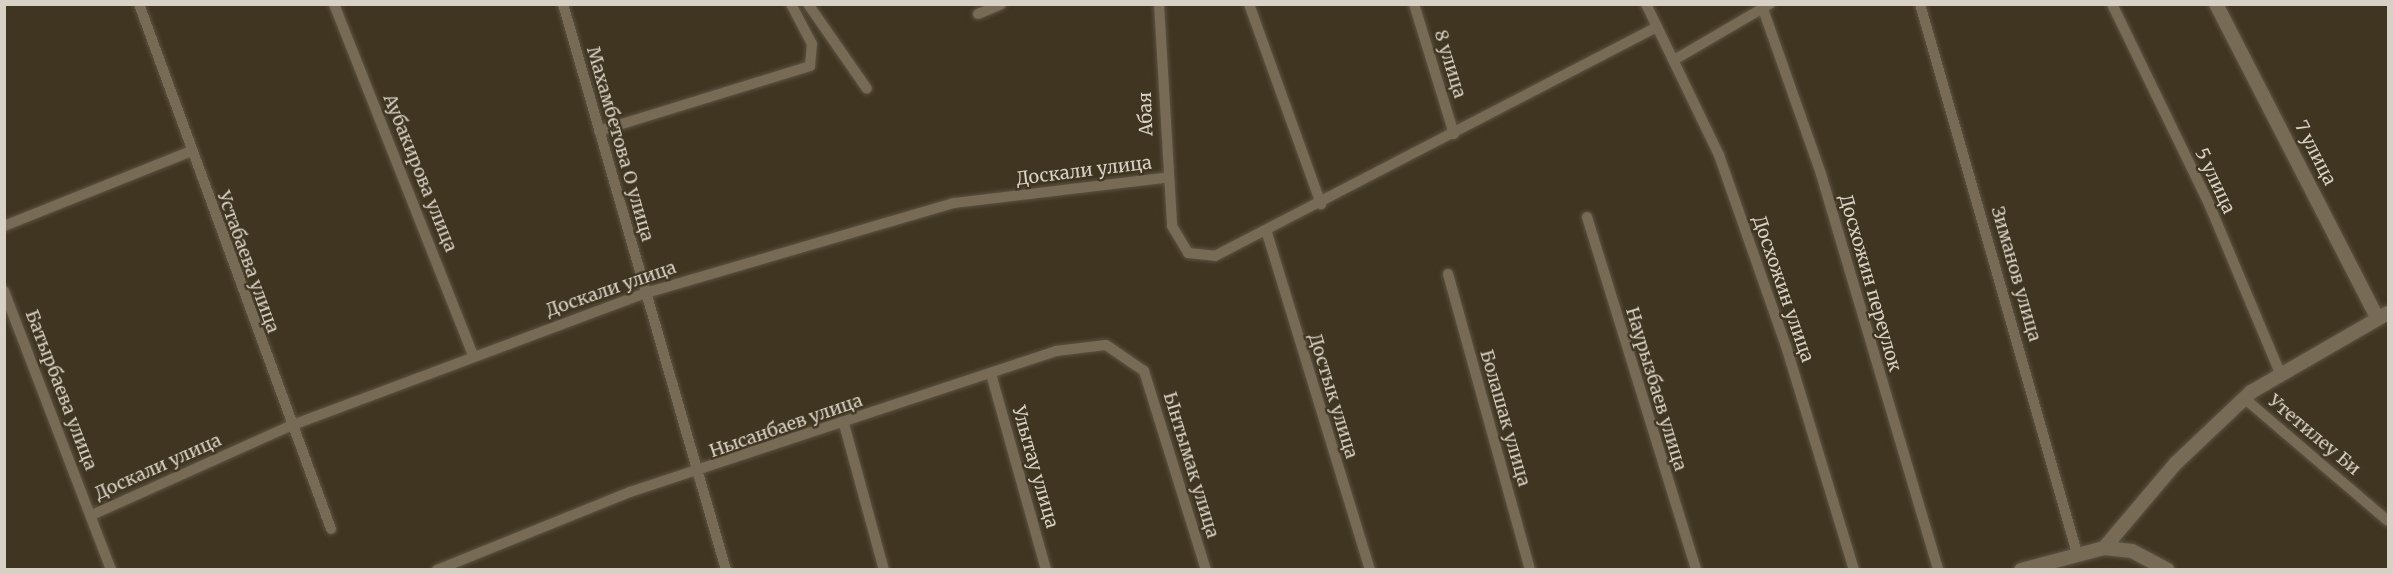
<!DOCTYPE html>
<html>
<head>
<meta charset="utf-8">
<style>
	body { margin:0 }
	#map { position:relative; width:2393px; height:574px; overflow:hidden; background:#403521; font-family:Merriweather,serif }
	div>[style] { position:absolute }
	.roads { filter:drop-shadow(0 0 2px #5b5342) drop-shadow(0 0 2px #5b5342) }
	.minor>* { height:10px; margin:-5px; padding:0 5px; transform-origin:5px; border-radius:5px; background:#776b56 }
	.tertiary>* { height:14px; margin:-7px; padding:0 7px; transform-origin:7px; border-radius:7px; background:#776b56 }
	span { translate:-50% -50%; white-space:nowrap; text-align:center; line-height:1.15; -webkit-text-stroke:4.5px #403521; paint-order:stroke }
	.street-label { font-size:18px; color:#d8d2c6 }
	.frame { position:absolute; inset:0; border:6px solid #d8d2c6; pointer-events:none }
</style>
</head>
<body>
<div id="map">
	<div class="roads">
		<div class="minor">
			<div style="left:139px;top:4px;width:559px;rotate:69.91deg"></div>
			<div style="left:334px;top:4px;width:378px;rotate:68.4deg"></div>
			<div style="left:563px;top:4px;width:589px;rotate:73.93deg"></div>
			<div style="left:808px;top:4px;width:103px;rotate:55.2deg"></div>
			<div style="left:1159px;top:4px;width:222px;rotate:86.6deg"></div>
			<div style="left:1172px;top:226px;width:31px;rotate:59deg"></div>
			<div style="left:1188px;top:253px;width:27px;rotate:6deg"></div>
			<div style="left:1215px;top:256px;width:498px;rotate:-27.4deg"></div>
			<div style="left:1249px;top:4px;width:213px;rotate:70.2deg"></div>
			<div style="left:1414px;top:4px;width:136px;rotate:72.9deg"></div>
			<div style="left:1646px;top:4px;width:168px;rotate:64.2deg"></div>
			<div style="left:1719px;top:155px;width:202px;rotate:70.7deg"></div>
			<div style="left:1786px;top:346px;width:234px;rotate:73.1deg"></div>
			<div style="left:1920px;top:4px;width:571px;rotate:74.04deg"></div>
			<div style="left:2112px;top:4px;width:222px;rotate:64.1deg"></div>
			<div style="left:2209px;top:204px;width:186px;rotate:67.2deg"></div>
			<div style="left:1763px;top:9px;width:175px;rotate:70.6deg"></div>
			<div style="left:1821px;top:174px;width:413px;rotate:73.5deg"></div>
			<div style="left:978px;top:14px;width:25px;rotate:-23deg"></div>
			<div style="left:1674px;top:60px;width:111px;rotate:-30.3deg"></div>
			<div style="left:599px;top:131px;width:221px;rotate:-17.1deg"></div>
			<div style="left:810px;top:66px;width:22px;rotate:-85deg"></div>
			<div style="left:812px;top:44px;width:45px;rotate:-117.7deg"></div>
			<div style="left:1587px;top:217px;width:369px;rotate:72.8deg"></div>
			<div style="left:4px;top:226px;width:199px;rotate:-21.8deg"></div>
			<div style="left:1267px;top:233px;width:352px;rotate:73deg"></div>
			<div style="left:1448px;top:274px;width:307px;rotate:74.5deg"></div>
			<div style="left:4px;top:291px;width:299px;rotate:69deg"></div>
			<div style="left:991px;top:374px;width:204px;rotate:74.3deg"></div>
			<div style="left:2244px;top:398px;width:189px;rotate:40.5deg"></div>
			<div style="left:844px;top:424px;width:151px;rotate:74.7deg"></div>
			<div style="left:92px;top:515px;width:217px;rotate:-24.2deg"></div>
			<div style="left:290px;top:426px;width:380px;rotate:-20.5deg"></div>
			<div style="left:646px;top:293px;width:321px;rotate:-16.3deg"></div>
			<div style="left:954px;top:203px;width:212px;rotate:-6.8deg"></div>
			<div style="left:437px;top:570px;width:208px;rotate:-22deg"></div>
			<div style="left:630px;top:492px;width:449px;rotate:-18.3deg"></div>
			<div style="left:1056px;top:351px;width:50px;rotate:-6.8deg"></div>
			<div style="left:1106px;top:345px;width:46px;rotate:34.4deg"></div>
			<div style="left:1144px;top:371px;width:208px;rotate:72.7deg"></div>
		</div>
		<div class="tertiary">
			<div style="left:2216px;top:4px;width:354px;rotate:62.8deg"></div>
			<div style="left:2104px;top:548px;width:111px;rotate:-49.7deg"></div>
			<div style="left:2176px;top:463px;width:103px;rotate:-43.4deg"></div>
			<div style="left:2251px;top:392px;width:158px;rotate:-30deg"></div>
			<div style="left:2021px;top:570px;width:86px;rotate:-14.8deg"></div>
			<div style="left:2104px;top:548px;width:28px;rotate:6deg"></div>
			<div style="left:2132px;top:551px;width:40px;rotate:28deg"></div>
		</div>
	</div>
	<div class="street-label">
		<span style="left:1450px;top:64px;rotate:73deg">8 улица</span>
		<span style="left:1146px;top:114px;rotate:-92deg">Абая</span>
		<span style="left:620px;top:144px;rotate:74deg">Махамбетова О улица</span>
		<span style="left:2315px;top:153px;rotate:63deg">7 улица</span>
		<span style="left:1084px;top:171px;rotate:-7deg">Доскали улица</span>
		<span style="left:420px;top:173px;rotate:68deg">Аубакирова улица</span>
		<span style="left:2215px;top:181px;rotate:65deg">5 улица</span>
		<span style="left:248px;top:262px;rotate:70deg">Устабаева улица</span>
		<span style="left:2016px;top:274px;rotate:74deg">Зиманов улица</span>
		<span style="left:1870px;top:283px;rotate:74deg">Досхожин переулок</span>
		<span style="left:611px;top:289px;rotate:-19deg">Доскали улица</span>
		<span style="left:1783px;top:289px;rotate:71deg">Досхожин улица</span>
		<span style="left:1656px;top:389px;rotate:73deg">Наурызбаев улица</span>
		<span style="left:61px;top:390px;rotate:69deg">Батырбаева улица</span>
		<span style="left:1333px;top:396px;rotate:73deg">Достык улица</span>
		<span style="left:1505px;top:418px;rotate:74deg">Болашак улица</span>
		<span style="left:786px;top:426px;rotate:-19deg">Нысанбаев улица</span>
		<span style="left:2314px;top:435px;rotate:40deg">Утетилеу Би</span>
		<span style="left:1191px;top:465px;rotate:73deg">Ынтымак улица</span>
		<span style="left:158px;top:467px;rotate:-24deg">Доскали улица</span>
		<span style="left:1035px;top:467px;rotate:74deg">Улытау улица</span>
	</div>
	<div class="frame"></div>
</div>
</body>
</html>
